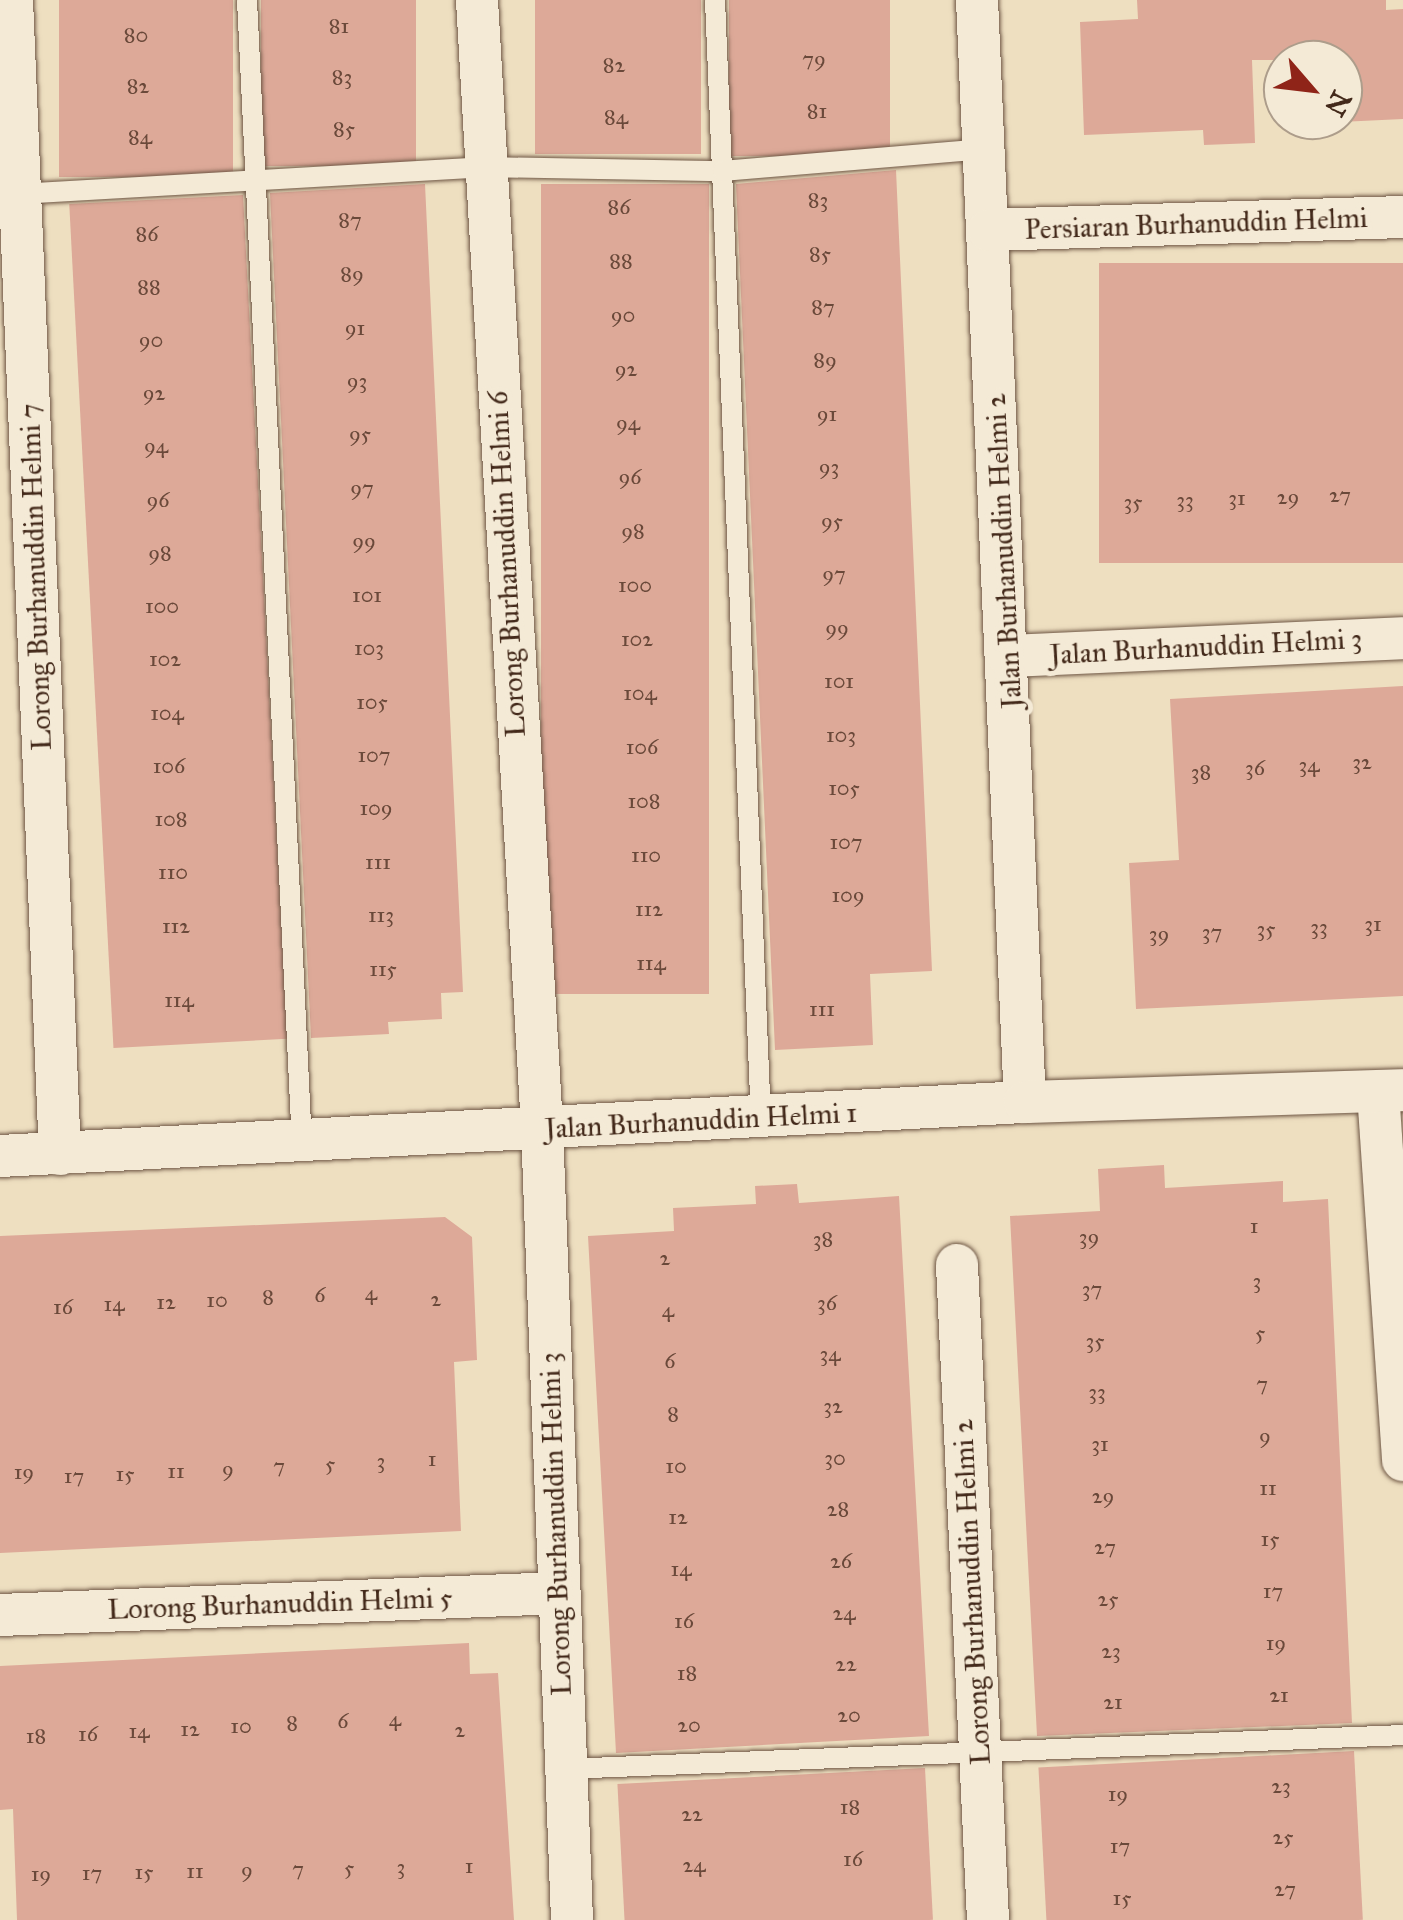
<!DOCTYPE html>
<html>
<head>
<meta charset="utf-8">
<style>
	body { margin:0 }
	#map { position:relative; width:1403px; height:1920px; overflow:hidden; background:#eedfc0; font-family:"IM FELL Great Primer",serif }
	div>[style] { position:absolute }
	.building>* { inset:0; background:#dda998; transform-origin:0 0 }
	.roads { filter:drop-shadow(0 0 2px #6e5644) drop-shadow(0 0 2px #6e5644) }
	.lane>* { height:20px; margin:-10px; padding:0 10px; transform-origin:10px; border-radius:10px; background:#f4ead6 }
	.street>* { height:42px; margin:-21px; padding:0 21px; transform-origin:21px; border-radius:21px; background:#f4ead6 }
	span { translate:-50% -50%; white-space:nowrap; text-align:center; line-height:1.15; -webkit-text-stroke:10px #f4ead6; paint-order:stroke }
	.number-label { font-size:22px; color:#6a493a }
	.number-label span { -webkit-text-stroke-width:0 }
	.street-label { font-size:28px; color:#43291a }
	.north { position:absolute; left:1263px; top:40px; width:100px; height:100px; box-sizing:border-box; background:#f4ead6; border:2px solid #ad9d8b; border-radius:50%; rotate:118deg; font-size:28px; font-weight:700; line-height:40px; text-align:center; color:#43291a }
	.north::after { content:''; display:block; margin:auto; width:35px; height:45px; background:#8f2418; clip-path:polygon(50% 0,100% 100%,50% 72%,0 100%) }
</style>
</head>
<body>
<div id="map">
	<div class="building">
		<div style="left:59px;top:0;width:174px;height:177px"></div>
		<div style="left:261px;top:0;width:155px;height:166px"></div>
		<div style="left:535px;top:0;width:166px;height:154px"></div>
		<div style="left:729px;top:0;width:161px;height:156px"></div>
		<div style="clip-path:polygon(1137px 0,1386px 0,1386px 10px,1403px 9px,1403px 119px,1340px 122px,1343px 60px,1252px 60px,1255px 143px,1204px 145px,1203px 130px,1084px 135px,1080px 22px,1138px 19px)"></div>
		<div style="clip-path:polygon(896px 170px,932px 971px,870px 974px,873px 1045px,775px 1050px,736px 184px)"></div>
		<div style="clip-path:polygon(425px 184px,463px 992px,441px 993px,442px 1019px,388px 1022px,389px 1034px,311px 1038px,270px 193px)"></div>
		<div style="left:541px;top:184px;width:168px;height:810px"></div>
		<div style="left:243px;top:195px;width:845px;height:174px;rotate:87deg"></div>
		<div style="left:1403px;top:263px;width:300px;height:304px;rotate:90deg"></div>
		<div style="clip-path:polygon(1403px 686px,1403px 996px,1136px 1009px,1129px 863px,1179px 860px,1170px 699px)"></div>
		<div style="clip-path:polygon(1164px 1165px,1165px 1188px,1283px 1181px,1283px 1202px,1328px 1199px,1352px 1723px,1037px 1736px,1010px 1216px,1100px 1211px,1098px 1169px)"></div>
		<div style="clip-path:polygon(797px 1184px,799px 1203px,899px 1196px,929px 1736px,616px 1753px,588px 1236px,674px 1231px,673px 1208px,756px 1204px,755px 1186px)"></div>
		<div style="clip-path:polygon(445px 1217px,472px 1237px,477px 1360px,454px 1362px,461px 1531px,0 1553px,0 1236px)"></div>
		<div style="clip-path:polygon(469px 1643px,470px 1674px,498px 1673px,514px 1920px,17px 1920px,13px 1809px,0 1810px,0 1666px)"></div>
		<div style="left:1354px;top:1751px;width:169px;height:316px;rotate:87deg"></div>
		<div style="left:925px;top:1768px;width:152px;height:308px;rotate:87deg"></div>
	</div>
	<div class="roads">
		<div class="lane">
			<div style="left:247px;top:0;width:1145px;rotate:87.25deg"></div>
			<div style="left:715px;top:0;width:1120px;rotate:87.65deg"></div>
			<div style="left:18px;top:194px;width:466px;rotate:-3.3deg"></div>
			<div style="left:483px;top:167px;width:240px;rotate:1deg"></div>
			<div style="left:723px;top:171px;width:262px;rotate:-4.8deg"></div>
			<div style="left:565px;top:1769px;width:839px;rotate:-2.32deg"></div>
		</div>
		<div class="street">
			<div style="left:12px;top:0;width:1155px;rotate:87.62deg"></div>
			<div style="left:477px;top:0;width:1130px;rotate:86.7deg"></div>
			<div style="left:542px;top:1128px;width:793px;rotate:87.83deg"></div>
			<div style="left:977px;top:0;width:1103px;rotate:87.51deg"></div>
			<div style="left:989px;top:230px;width:414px;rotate:-1.8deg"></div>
			<div style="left:1009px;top:656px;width:394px;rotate:-2.6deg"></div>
			<div style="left:1378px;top:1092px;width:369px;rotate:86.1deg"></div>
			<div style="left:0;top:1156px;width:1026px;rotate:-3.02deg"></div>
			<div style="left:1025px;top:1102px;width:378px;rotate:-1.8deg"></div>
			<div style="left:957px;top:1265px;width:656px;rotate:87.29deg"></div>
			<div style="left:0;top:1615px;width:559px;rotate:-2.25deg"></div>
		</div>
	</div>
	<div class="number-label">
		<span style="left:339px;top:26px">81</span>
		<span style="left:136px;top:35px">80</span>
		<span style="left:814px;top:59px">79</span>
		<span style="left:614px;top:65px">82</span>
		<span style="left:342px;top:77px">83</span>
		<span style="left:138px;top:86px">82</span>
		<span style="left:817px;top:111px">81</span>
		<span style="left:616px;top:117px">84</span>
		<span style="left:344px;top:129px">85</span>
		<span style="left:140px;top:137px">84</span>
		<span style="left:818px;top:200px">83</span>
		<span style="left:619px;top:207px">86</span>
		<span style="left:350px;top:220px">87</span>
		<span style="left:147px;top:234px">86</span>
		<span style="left:820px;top:254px">85</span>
		<span style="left:621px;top:261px">88</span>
		<span style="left:352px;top:274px">89</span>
		<span style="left:149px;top:287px">88</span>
		<span style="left:823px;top:307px">87</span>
		<span style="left:623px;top:315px">90</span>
		<span style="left:355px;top:328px">91</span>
		<span style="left:151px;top:340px">90</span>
		<span style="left:825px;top:360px">89</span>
		<span style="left:626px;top:369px">92</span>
		<span style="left:357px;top:381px">93</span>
		<span style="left:154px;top:393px">92</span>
		<span style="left:827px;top:414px">91</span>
		<span style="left:628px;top:423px">94</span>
		<span style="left:360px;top:434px">95</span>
		<span style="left:156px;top:446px">94</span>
		<span style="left:829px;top:467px">93</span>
		<span style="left:630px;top:477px">96</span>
		<span style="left:362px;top:488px">97</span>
		<span style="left:1340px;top:495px">27</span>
		<span style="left:1288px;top:497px">29</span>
		<span style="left:1237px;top:498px">31</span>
		<span style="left:158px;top:500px">96</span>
		<span style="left:1185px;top:500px">33</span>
		<span style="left:1133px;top:502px">35</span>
		<span style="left:832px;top:521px">95</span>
		<span style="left:633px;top:531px">98</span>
		<span style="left:364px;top:541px">99</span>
		<span style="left:160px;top:553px">98</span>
		<span style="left:834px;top:574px">97</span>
		<span style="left:635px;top:585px">100</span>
		<span style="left:367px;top:595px">101</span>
		<span style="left:162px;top:606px">100</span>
		<span style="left:837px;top:628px">99</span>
		<span style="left:637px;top:639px">102</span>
		<span style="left:369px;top:648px">103</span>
		<span style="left:165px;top:659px">102</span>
		<span style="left:839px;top:681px">101</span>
		<span style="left:640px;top:693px">104</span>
		<span style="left:372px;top:702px">105</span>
		<span style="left:167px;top:713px">104</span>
		<span style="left:841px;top:735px">103</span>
		<span style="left:642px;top:747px">106</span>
		<span style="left:374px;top:755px">107</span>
		<span style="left:1362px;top:762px">32</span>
		<span style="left:1309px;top:765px">34</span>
		<span style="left:169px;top:766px">106</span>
		<span style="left:1255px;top:768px">36</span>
		<span style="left:1201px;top:772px">38</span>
		<span style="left:844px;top:788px">105</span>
		<span style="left:644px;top:801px">108</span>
		<span style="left:376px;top:808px">109</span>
		<span style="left:171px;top:819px">108</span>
		<span style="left:846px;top:842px">107</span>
		<span style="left:646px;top:855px">110</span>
		<span style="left:378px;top:862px">111</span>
		<span style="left:173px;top:872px">110</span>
		<span style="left:848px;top:895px">109</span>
		<span style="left:649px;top:909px">112</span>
		<span style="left:381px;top:915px">113</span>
		<span style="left:1373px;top:924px">31</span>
		<span style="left:176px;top:926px">112</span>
		<span style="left:1319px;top:927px">33</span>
		<span style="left:1266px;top:929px">35</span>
		<span style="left:1212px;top:932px">37</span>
		<span style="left:1159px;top:934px">39</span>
		<span style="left:651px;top:963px">114</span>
		<span style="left:383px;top:969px">115</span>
		<span style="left:179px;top:1000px">114</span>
		<span style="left:822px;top:1009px">111</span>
		<span style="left:1254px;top:1226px">1</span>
		<span style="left:1089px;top:1237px">39</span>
		<span style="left:823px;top:1239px">38</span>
		<span style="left:665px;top:1258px">2</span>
		<span style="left:1257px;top:1281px">3</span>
		<span style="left:1092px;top:1289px">37</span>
		<span style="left:371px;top:1293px">4</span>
		<span style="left:320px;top:1295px">6</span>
		<span style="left:268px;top:1297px">8</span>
		<span style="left:436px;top:1299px">2</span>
		<span style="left:217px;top:1300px">10</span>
		<span style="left:166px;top:1302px">12</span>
		<span style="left:827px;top:1303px">36</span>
		<span style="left:114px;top:1304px">14</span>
		<span style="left:63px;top:1307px">16</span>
		<span style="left:668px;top:1310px">4</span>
		<span style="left:1260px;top:1333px">5</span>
		<span style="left:1095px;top:1341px">35</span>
		<span style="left:830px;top:1354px">34</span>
		<span style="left:670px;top:1361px">6</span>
		<span style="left:1262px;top:1384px">7</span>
		<span style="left:1097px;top:1392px">33</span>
		<span style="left:833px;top:1406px">32</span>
		<span style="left:673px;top:1414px">8</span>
		<span style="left:1265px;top:1436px">9</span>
		<span style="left:1100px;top:1444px">31</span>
		<span style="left:835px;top:1458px">30</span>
		<span style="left:432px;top:1459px">1</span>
		<span style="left:381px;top:1461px">3</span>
		<span style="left:330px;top:1464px">5</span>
		<span style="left:279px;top:1466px">7</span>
		<span style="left:676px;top:1466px">10</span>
		<span style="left:228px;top:1469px">9</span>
		<span style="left:176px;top:1471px">11</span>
		<span style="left:24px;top:1472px">19</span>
		<span style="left:125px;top:1474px">15</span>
		<span style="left:74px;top:1476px">17</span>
		<span style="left:1268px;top:1488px">11</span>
		<span style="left:1103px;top:1496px">29</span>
		<span style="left:838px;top:1509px">28</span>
		<span style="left:678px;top:1517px">12</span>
		<span style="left:1270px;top:1539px">15</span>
		<span style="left:1105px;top:1547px">27</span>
		<span style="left:841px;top:1561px">26</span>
		<span style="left:681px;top:1569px">14</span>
		<span style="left:1273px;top:1591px">17</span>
		<span style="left:1108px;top:1599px">25</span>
		<span style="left:844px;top:1613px">24</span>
		<span style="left:684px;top:1621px">16</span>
		<span style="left:1276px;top:1643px">19</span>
		<span style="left:1111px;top:1651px">23</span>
		<span style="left:846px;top:1664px">22</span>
		<span style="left:687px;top:1673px">18</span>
		<span style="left:1279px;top:1695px">21</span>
		<span style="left:1113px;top:1702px">21</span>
		<span style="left:849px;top:1715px">20</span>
		<span style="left:395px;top:1719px">4</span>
		<span style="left:343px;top:1721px">6</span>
		<span style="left:292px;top:1723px">8</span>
		<span style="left:689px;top:1725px">20</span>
		<span style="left:241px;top:1726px">10</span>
		<span style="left:190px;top:1729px">12</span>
		<span style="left:460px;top:1730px">2</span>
		<span style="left:139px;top:1731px">14</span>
		<span style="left:88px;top:1734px">16</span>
		<span style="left:36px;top:1736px">18</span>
		<span style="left:1281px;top:1786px">23</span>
		<span style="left:1118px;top:1794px">19</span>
		<span style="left:850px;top:1807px">18</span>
		<span style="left:692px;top:1814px">22</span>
		<span style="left:1283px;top:1837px">25</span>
		<span style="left:1120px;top:1846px">17</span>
		<span style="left:853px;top:1859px">16</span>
		<span style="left:694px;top:1865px">24</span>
		<span style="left:469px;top:1866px">1</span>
		<span style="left:401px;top:1867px">3</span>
		<span style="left:349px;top:1868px">5</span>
		<span style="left:298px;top:1869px">7</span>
		<span style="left:247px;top:1870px">9</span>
		<span style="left:195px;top:1871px">11</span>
		<span style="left:144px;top:1872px">15</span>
		<span style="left:92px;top:1873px">17</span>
		<span style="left:41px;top:1874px">19</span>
		<span style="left:1285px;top:1889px">27</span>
		<span style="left:1122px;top:1898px">15</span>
	</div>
	<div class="street-label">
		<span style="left:1196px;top:224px;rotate:-2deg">Persiaran Burhanuddin Helmi</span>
		<span style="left:1004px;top:551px;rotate:-93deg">Jalan Burhanuddin Helmi 2</span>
		<span style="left:507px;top:564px;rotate:-93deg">Lorong Burhanuddin Helmi 6</span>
		<span style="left:36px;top:577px;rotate:-92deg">Lorong Burhanuddin Helmi 7</span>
		<span style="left:1206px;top:647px;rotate:-3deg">Jalan Burhanuddin Helmi 3</span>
		<span style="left:701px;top:1121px;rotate:-3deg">Jalan Burhanuddin Helmi 1</span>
		<span style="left:556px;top:1524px;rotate:-92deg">Lorong Burhanuddin Helmi 3</span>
		<span style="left:972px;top:1592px;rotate:-93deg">Lorong Burhanuddin Helmi 2</span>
		<span style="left:280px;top:1604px;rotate:-2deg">Lorong Burhanuddin Helmi 5</span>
	</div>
	<div class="north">N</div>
</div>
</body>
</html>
